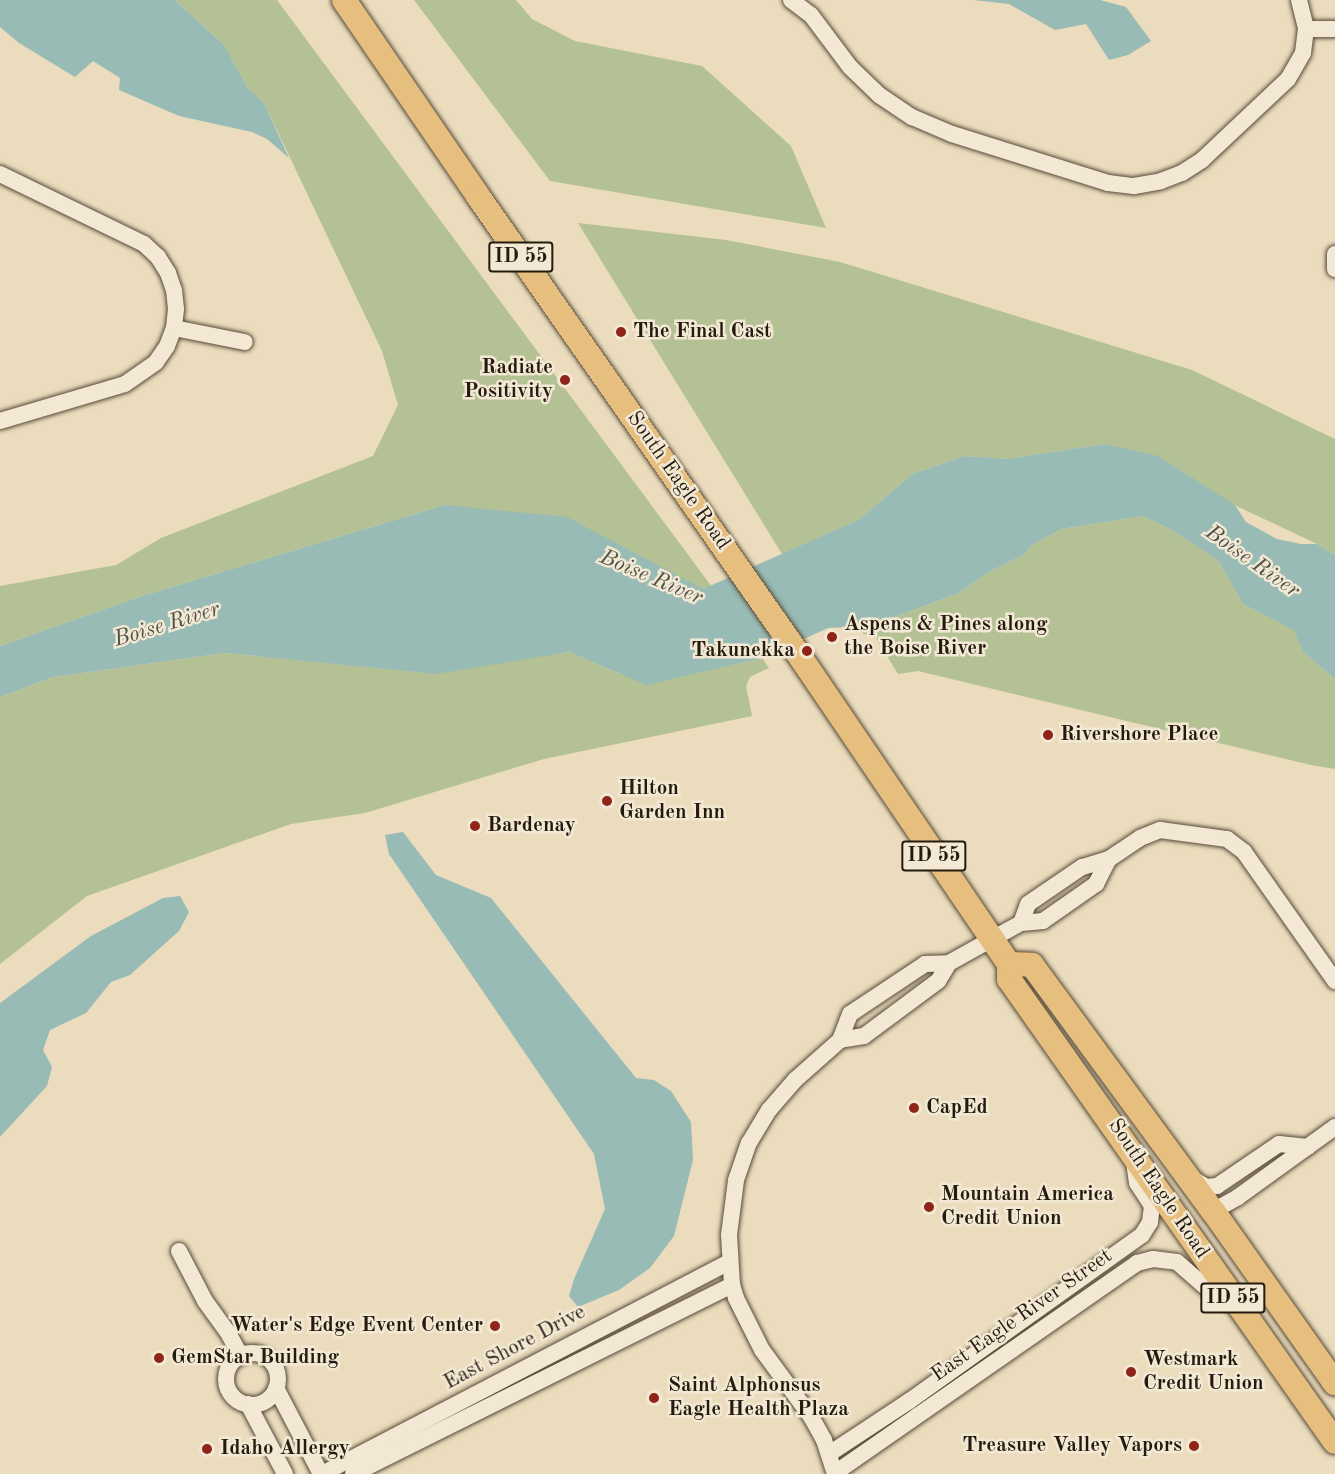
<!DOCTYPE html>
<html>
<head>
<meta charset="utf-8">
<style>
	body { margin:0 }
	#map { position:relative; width:1335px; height:1474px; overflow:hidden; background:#ebdcbd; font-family:"Old Standard TT",serif }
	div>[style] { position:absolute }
	.green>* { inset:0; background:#b3c194 }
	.water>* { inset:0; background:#98bbb5 }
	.roads { filter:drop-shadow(0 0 2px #564a39) drop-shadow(0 0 2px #564a39) }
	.minor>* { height:16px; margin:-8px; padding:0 8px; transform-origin:8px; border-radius:8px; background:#f2e8d4 }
	.minor>.ring { margin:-8px; padding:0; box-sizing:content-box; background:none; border:16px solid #f2e8d4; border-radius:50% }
	.highway>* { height:24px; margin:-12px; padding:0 12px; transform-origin:12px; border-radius:12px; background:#e6be7e }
	.dots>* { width:16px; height:16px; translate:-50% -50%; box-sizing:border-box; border:3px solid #f2e8d4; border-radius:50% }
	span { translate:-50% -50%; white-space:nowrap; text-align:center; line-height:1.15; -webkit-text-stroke:5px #f2e8d4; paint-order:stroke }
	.shield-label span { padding:2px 4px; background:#f2e8d4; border:2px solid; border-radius:4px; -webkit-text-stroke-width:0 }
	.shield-label { font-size:20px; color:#241a0d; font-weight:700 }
	.poi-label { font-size:21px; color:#241a0d; font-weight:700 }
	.left { translate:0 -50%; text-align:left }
	.right { translate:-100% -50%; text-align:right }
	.street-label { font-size:21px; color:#241a0d }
	.water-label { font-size:22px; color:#4d5248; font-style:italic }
</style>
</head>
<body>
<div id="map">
	<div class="green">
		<div style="clip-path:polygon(175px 0,277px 0,712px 587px,702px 589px,445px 505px,139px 597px,0 646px,0 586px,116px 565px,161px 538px,373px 456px,398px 405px,382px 351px,264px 103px,247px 87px,225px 46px)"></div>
		<div style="clip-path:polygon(414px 0,516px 0,532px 19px,575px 41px,702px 66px,791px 146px,826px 228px,550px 181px)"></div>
		<div style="clip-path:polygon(578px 223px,726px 240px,840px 262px,1192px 370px,1335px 439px,1335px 555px,1317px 544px,1105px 444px,1007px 459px,964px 456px,912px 474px,860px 519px,782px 554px)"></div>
		<div style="clip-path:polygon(1143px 516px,1172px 530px,1218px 560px,1243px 604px,1295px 630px,1303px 652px,1335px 679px,1335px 769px,1311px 765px,918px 671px,898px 674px,876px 638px,856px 631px,855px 628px,870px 626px,959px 593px,987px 573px,1025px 554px,1032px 545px,1061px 529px)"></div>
		<div style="clip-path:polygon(569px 652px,622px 675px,731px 665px,762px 658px,769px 668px,750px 677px,746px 686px,752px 716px,544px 759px,365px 813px,291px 824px,87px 896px,0 964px,0 697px,53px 677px,225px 653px,418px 672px)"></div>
	</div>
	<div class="water">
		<div style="clip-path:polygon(0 0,175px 0,225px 46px,247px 87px,264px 103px,289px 158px,267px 139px,252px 132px,179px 116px,119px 90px,120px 78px,93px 61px,75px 77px,19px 43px,0 27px)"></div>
		<div style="clip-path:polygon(973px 0,1100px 0,1126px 7px,1151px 41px,1128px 55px,1109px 60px,1086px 24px,1055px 30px,1009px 4px)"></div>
		<div style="clip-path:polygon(1105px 444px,1158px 456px,1235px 505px,1246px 522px,1277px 539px,1301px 544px,1317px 544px,1335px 555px,1335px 679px,1303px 652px,1294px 630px,1243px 604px,1218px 560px,1172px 530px,1143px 516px,1061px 529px,1032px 545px,1025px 554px,987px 573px,959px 593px,870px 626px,828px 628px,762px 658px,646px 685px,569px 652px,436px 674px,225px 653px,53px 677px,0 697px,0 646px,139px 597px,445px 505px,567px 517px,703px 589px,860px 519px,912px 474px,964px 456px,1007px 459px)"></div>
		<div style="clip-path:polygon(403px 832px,436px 875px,491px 898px,636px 1078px,654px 1080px,671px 1091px,691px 1122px,693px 1160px,674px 1236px,650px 1268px,619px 1290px,578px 1307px,569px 1296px,574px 1279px,605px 1209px,594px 1154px,389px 854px,385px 835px)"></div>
		<div style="clip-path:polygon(180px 896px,189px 912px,179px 931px,130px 975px,111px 982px,86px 1013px,50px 1030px,43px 1050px,52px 1067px,47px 1086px,0 1137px,0 1003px,91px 936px,163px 898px)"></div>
	</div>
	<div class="roads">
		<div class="minor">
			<div style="left:791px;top:0;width:25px;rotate:37deg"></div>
			<div style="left:811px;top:15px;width:65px;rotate:53.1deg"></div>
			<div style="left:850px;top:67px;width:40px;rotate:44deg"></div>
			<div style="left:879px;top:95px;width:40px;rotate:34deg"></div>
			<div style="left:912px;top:117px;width:43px;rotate:23deg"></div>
			<div style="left:952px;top:134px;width:164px;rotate:17.4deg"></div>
			<div style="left:1108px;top:183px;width:26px;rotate:7deg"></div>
			<div style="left:1134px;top:186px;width:27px;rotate:-10deg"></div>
			<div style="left:1161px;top:181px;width:22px;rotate:-21deg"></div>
			<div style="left:1182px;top:173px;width:24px;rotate:-33deg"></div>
			<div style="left:1202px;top:160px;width:118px;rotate:-43.3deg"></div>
			<div style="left:1288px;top:79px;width:30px;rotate:-60deg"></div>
			<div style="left:1303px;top:53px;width:24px;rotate:-83deg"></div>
			<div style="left:1299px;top:0;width:30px;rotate:76deg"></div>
			<div style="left:1306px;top:29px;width:29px"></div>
			<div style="left:0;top:174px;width:160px;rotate:25.9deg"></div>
			<div style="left:144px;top:244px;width:19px;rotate:43deg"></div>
			<div style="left:158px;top:257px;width:19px;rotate:58deg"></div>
			<div style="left:168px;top:273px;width:18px;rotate:71deg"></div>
			<div style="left:174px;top:290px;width:19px;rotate:84deg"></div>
			<div style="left:176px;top:309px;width:19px;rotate:96deg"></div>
			<div style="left:1335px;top:254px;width:15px;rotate:90deg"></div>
			<div style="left:0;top:421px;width:130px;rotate:-16.5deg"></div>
			<div style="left:125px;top:384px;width:38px;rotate:-35deg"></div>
			<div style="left:156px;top:362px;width:19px;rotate:-55deg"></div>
			<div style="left:167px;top:346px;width:19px;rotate:-69deg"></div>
			<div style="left:174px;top:328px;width:72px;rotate:11.2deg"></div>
			<div style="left:1109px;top:859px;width:37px;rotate:-34deg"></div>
			<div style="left:1140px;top:838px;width:22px;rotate:-22deg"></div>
			<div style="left:1160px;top:830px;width:68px;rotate:7.7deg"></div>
			<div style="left:1227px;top:839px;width:21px;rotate:37deg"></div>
			<div style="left:1244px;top:852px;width:158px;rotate:54.8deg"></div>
			<div style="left:949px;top:963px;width:82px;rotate:-29.1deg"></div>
			<div style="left:1021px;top:923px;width:22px;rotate:-5deg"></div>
			<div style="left:1043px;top:921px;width:65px;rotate:-34.9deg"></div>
			<div style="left:1096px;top:884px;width:28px;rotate:-63deg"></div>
			<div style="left:1109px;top:859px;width:28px;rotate:163deg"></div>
			<div style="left:1082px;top:867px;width:65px;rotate:145.6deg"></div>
			<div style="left:1028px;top:904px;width:20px;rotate:110deg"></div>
			<div style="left:1190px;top:1177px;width:19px;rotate:32deg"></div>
			<div style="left:1206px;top:1187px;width:11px;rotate:-5deg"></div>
			<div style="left:1217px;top:1186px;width:75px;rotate:-34.1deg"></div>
			<div style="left:1279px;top:1144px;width:29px;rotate:6deg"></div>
			<div style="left:1213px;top:1211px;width:29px;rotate:-29deg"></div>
			<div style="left:1238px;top:1197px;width:120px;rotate:-35.8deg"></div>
			<div style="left:179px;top:1251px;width:56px;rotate:62.5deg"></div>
			<div style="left:205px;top:1301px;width:37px;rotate:54deg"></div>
			<div style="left:227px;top:1331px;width:29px;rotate:61deg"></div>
			<div class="ring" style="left:226px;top:1353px;width:36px;height:36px"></div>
			<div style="left:276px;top:1388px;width:97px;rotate:62.4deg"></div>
			<div style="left:248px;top:1404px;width:79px;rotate:62.1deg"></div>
			<div style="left:829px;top:1454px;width:95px;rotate:-33.4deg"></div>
			<div style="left:908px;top:1402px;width:287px;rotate:-35.5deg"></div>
			<div style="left:1142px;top:1235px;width:15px;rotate:-58deg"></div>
			<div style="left:1150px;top:1222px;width:16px;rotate:-83deg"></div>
			<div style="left:1152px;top:1206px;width:27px;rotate:-123deg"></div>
			<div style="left:1137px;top:1183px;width:22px;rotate:-98deg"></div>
			<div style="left:835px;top:1473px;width:368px;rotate:-34.8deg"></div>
			<div style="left:1137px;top:1263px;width:16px;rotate:-14deg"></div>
			<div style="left:1153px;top:1259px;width:24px;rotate:7deg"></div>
			<div style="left:1177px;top:1262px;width:55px;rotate:41.3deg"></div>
			<div style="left:1218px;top:1298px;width:23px;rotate:23deg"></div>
			<div style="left:322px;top:1474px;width:460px;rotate:-27.5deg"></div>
			<div style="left:353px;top:1474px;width:424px;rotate:-26.5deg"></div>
			<div style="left:835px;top:1474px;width:36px;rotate:-108deg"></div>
			<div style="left:824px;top:1440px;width:25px;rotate:-119deg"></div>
			<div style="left:812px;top:1418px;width:84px;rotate:-126.3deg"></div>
			<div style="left:762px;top:1350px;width:58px;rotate:-116.6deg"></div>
			<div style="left:736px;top:1298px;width:14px;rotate:-107deg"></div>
			<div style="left:732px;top:1285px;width:50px;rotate:-93.4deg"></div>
			<div style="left:729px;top:1235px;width:55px;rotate:-82.7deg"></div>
			<div style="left:736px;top:1180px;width:39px;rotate:-71deg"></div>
			<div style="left:749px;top:1143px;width:39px;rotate:-59deg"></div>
			<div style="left:769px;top:1110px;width:40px;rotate:-49deg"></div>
			<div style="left:795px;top:1080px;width:60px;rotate:-41.6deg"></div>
			<div style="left:840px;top:1040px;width:28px;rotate:-69deg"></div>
			<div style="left:850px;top:1014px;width:90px;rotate:-33.7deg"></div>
			<div style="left:925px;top:964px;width:24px;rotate:-2deg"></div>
			<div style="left:949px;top:963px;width:21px;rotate:121deg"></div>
			<div style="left:938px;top:981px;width:92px;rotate:143.4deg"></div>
			<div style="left:864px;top:1036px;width:24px;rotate:171deg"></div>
		</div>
		<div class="highway">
			<div style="left:344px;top:0;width:237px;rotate:55.6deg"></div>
			<div style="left:478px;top:196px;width:564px;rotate:55.04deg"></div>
			<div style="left:801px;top:658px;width:370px;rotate:55.8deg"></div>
			<div style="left:1009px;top:964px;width:15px;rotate:90deg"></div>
			<div style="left:1009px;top:979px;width:566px;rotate:54.85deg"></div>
			<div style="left:1009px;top:964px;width:23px;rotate:2deg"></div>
			<div style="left:1032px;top:965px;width:305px;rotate:53.7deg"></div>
			<div style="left:1213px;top:1211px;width:211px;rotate:54.7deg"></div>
		</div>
	</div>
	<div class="dots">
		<div style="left:621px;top:332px;background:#8f2418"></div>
		<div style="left:565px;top:380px;background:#8f2418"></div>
		<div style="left:832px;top:637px;background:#8f2418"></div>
		<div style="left:807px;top:651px;background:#8f2418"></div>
		<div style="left:1048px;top:735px;background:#8f2418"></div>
		<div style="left:607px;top:801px;background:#8f2418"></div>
		<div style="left:475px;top:826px;background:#8f2418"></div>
		<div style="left:914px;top:1108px;background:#8f2418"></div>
		<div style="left:929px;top:1207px;background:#8f2418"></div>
		<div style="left:495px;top:1326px;background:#8f2418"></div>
		<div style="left:159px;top:1358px;background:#8f2418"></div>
		<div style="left:1131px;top:1372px;background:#8f2418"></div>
		<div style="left:654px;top:1398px;background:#8f2418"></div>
		<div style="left:1194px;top:1446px;background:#8f2418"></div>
		<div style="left:207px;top:1449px;background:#8f2418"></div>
	</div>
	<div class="shield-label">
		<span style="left:521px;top:257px">ID 55</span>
		<span style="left:934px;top:856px">ID 55</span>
		<span style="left:1233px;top:1298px">ID 55</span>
	</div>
	<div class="poi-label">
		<span class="left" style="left:633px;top:332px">The Final Cast</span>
		<span class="right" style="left:553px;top:380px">Radiate<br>Positivity</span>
		<span class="left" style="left:844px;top:637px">Aspens &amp; Pines along<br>the Boise River</span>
		<span class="right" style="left:795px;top:651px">Takunekka</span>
		<span class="left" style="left:1060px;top:735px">Rivershore Place</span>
		<span class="left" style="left:619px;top:801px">Hilton<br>Garden Inn</span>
		<span class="left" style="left:487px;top:826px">Bardenay</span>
		<span class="left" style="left:926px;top:1108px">CapEd</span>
		<span class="left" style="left:941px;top:1207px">Mountain America<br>Credit Union</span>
		<span class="right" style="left:483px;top:1326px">Water's Edge Event Center</span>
		<span class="left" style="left:171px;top:1358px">GemStar Building</span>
		<span class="left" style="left:1143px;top:1372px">Westmark<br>Credit Union</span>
		<span class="left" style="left:668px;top:1398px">Saint Alphonsus<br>Eagle Health Plaza</span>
		<span class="right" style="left:1182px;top:1446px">Treasure Valley Vapors</span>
		<span class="left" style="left:220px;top:1449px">Idaho Allergy</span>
	</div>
	<div class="street-label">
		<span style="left:678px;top:481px;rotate:55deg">South Eagle Road</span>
		<span style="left:1158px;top:1189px;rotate:56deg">South Eagle Road</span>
		<span style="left:1022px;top:1316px;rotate:-35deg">East Eagle River Street</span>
		<span style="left:515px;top:1348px;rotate:-28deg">East Shore Drive</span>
	</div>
	<div class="water-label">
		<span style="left:1252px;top:562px;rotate:35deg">Boise River</span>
		<span style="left:651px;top:578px;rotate:23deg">Boise River</span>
		<span style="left:167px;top:625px;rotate:-17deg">Boise River</span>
	</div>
</div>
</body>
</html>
